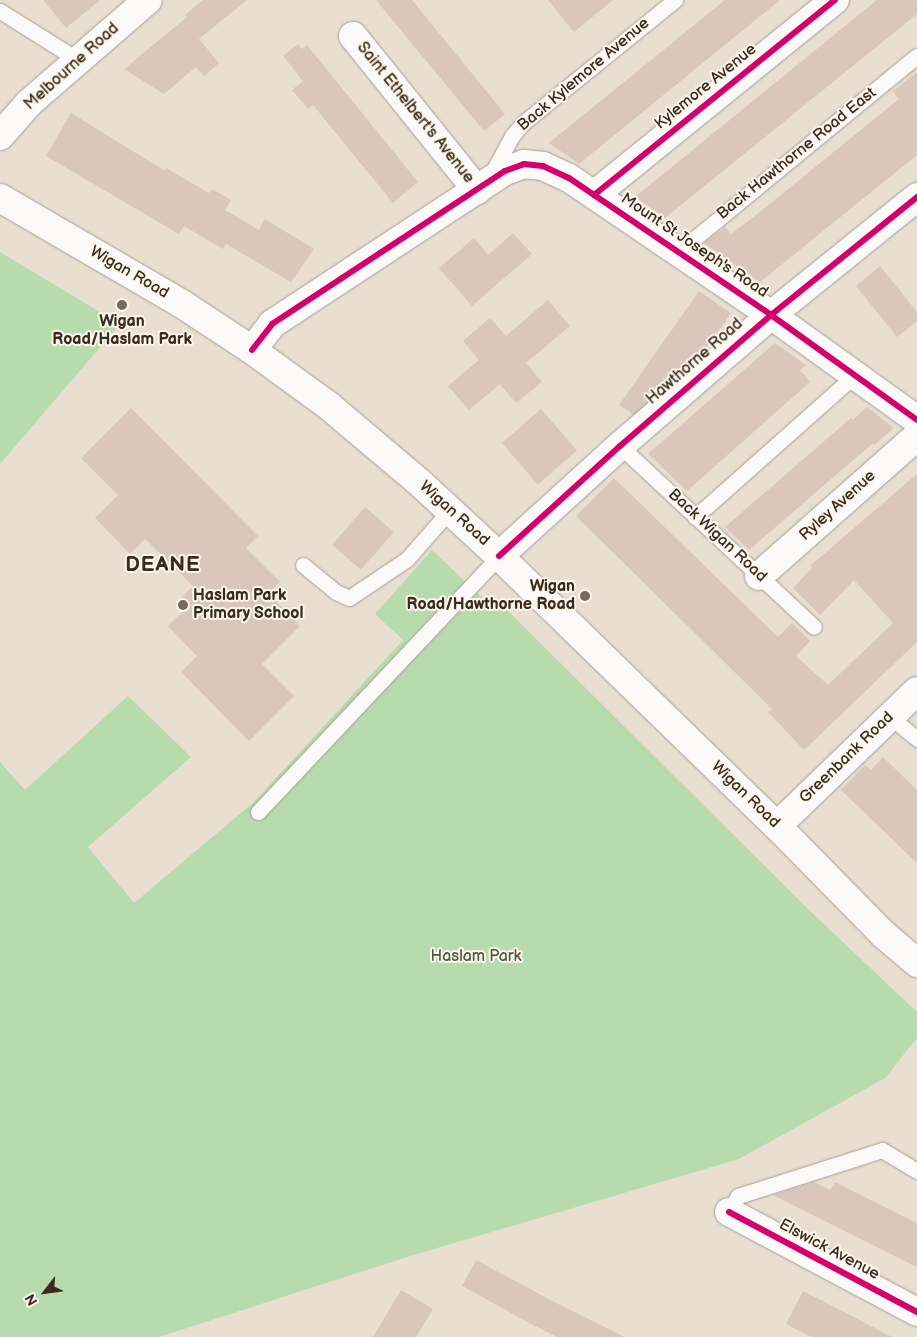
<!DOCTYPE html>
<html>
<head>
<meta charset="utf-8">
<style>
	body { margin:0 }
	#map { position:relative; width:917px; height:1337px; overflow:hidden; background:#e8dfd0; font-family:"Balsamiq Sans",sans-serif }
	div>[style] { position:absolute }
	.green>* { inset:0; background:#b8dbae }
	.building>* { inset:0; background:#d8c7ba; transform-origin:0 0 }
	.roads { filter:drop-shadow(0 0 1px #a69f95) drop-shadow(0 0 1px #a69f95) }
	.service>* { height:15px; margin:-7.5px; padding:0 7.5px; transform-origin:7.5px; border-radius:7.5px; background:#fcfaf8 }
	.minor>* { height:28px; margin:-14px; padding:0 14px; transform-origin:14px; border-radius:14px; background:#fcfaf8 }
	.primary>* { height:28px; margin:-14px; padding:0 14px; transform-origin:14px; border-radius:14px; background:#fcfaf8 }
	.cycleway>* { height:6px; margin:-3px; padding:0 3px; transform-origin:3px; border-radius:3px; background:#d6006c }
	.dots>* { width:14px; height:14px; translate:-50% -50%; box-sizing:border-box; border:2px solid #fbf7ec; border-radius:50% }
	span { translate:-50% -50%; white-space:nowrap; text-align:center; line-height:1.15; -webkit-text-stroke:4px #fbf7ec; paint-order:stroke }
	.street-label { font-size:16px; color:#3b2a1e }
	.poi-label { font-size:16px; color:#3b2a1e; font-weight:700 }
	.right { translate:-100% -50%; text-align:right }
	.left { translate:0 -50%; text-align:left }
	.park-label { font-size:16px; color:#50563b }
	.district-label { font-size:21px; color:#3b2a1e; font-weight:700; letter-spacing:1px }
	.north { position:absolute; left:20px; top:1267px; width:50px; height:50px; -webkit-text-stroke:4px #fbf7ec; paint-order:stroke; rotate:240deg; font-size:14px; font-weight:700; line-height:20px; text-align:center; color:#3b2a1e }
	.north::after { content:''; display:block; margin:auto; width:18px; height:22px; background:#3b2a1e; clip-path:polygon(50% 0,100% 100%,50% 72%,0 100%) }
</style>
</head>
<body>
<div id="map">
	<div class="green">
		<div style="clip-path:polygon(0 252px,120px 324px,0 464px)"></div>
		<div style="clip-path:polygon(432px 550px,488px 603px,499px 602px,809px 910px,917px 1012px,917px 1038px,885px 1078px,739px 1159px,407px 1257px,159px 1337px,0 1337px,0 762px,25px 790px,128px 696px,191px 757px,88px 847px,134px 903px,254px 802px,403px 640px,375px 614px)"></div>
	</div>
	<div class="building">
		<div style="clip-path:polygon(43px 0,100px 0,66px 28px)"></div>
		<div style="clip-path:polygon(203px 0,247px 0,199px 39px,219px 63px,204px 76px,196px 67px,164px 94px,124px 69px,187px 17px,185px 15px)"></div>
		<div style="clip-path:polygon(376px 0,412px 0,505px 114px,484px 131px)"></div>
		<div style="clip-path:polygon(548px 0,613px 0,574px 32px)"></div>
		<div style="clip-path:polygon(725px 0,780px 0,579px 164px,549px 143px)"></div>
		<div style="clip-path:polygon(877px 0,917px 0,917px 14px,665px 218px,635px 197px)"></div>
		<div style="clip-path:polygon(298px 44px,302px 49px,307px 45px,418px 182px,393px 203px,313px 105px,308px 109px,292px 90px,303px 81px,283px 56px)"></div>
		<div style="clip-path:polygon(917px 72px,917px 155px,760px 282px,704px 243px,725px 227px,731px 234px,756px 215px,899px 99px,893px 91px)"></div>
		<div style="clip-path:polygon(71px 113px,165px 171px,166px 168px,209px 193px,212px 189px,231px 200px,225px 210px,259px 230px,265px 219px,314px 249px,291px 282px,226px 244px,223px 249px,184px 226px,179px 234px,46px 156px)"></div>
		<div style="clip-path:polygon(513px 233px,532px 254px,472px 306px,439px 268px,474px 238px,488px 255px)"></div>
		<div style="clip-path:polygon(880px 266px,917px 312px,917px 321px,897px 337px,856px 286px)"></div>
		<div style="left:699px;top:291px;width:39px;height:139px;rotate:35deg"></div>
		<div style="clip-path:polygon(548px 300px,570px 326px,526px 363px,542px 382px,516px 403px,500px 384px,469px 410px,448px 386px,479px 360px,463px 341px,490px 318px,506px 336px)"></div>
		<div style="clip-path:polygon(775px 343px,806px 365px,800px 370px,810px 382px,687px 491px,648px 454px)"></div>
		<div style="clip-path:polygon(867px 407px,894px 428px,874px 445px,873px 443px,749px 550px,725px 527px,851px 418px,853px 420px)"></div>
		<div style="clip-path:polygon(131px 408px,258px 536px,246px 548px,280px 582px,268px 593px,300px 626px,262px 664px,294px 696px,249px 741px,181px 672px,197px 656px,168px 626px,187px 607px,179px 600px,193px 586px,145px 539px,130px 554px,95px 518px,118px 495px,81px 458px)"></div>
		<div style="left:541px;top:409px;width:55px;height:52px;rotate:49deg"></div>
		<div style="clip-path:polygon(917px 474px,917px 642px,804px 750px,768px 712px,772px 709px,576px 516px,614px 478px,778px 637px,792px 623px,810px 641px,796px 656px,828px 685px,893px 623px,854px 580px,820px 615px,793px 588px,812px 568px,810px 566px)"></div>
		<div style="left:365px;top:507px;width:38px;height:50px;rotate:41deg"></div>
		<div style="clip-path:polygon(883px 757px,917px 790px,917px 863px,841px 790px,865px 765px,871px 770px)"></div>
		<div style="clip-path:polygon(814px 1182px,830px 1190px,835px 1182px,917px 1223px,917px 1267px,773px 1195px)"></div>
		<div style="clip-path:polygon(476px 1260px,556px 1303px,625px 1337px,557px 1337px,533px 1325px,462px 1286px)"></div>
		<div style="clip-path:polygon(401px 1290px,433px 1309px,416px 1337px,373px 1337px)"></div>
		<div style="clip-path:polygon(803px 1291px,825px 1302px,892px 1337px,811px 1337px,786px 1324px)"></div>
	</div>
	<div class="roads">
		<div class="service">
			<div style="left:0;top:11px;width:92px;rotate:32.1deg"></div>
			<div style="left:491px;top:175px;width:44px;rotate:-61.7deg"></div>
			<div style="left:512px;top:136px;width:17px;rotate:-50deg"></div>
			<div style="left:523px;top:123px;width:196px;rotate:-39deg"></div>
			<div style="left:678px;top:252px;width:309px;rotate:-39.4deg"></div>
			<div style="left:620px;top:446px;width:265px;rotate:43deg"></div>
			<div style="left:695px;top:517px;width:215px;rotate:-41.6deg"></div>
			<div style="left:303px;top:565px;width:43px;rotate:39.3deg"></div>
			<div style="left:336px;top:592px;width:14px;rotate:25deg"></div>
			<div style="left:349px;top:598px;width:70px;rotate:-33.9deg"></div>
			<div style="left:407px;top:559px;width:65px;rotate:-48.7deg"></div>
			<div style="left:890px;top:717px;width:35px;rotate:39deg"></div>
			<div style="left:258px;top:812px;width:352px;rotate:-46.7deg"></div>
			<div style="left:729px;top:1212px;width:18px;rotate:-61deg"></div>
			<div style="left:738px;top:1196px;width:151px;rotate:-17.7deg"></div>
			<div style="left:882px;top:1150px;width:41px;rotate:31deg"></div>
		</div>
		<div class="minor">
			<div style="left:353px;top:36px;width:198px;rotate:51.2deg"></div>
			<div style="left:0;top:136px;width:44px;rotate:-48.7deg"></div>
			<div style="left:29px;top:103px;width:157px;rotate:-40.9deg"></div>
			<div style="left:594px;top:195px;width:310px;rotate:-39deg"></div>
			<div style="left:252px;top:350px;width:33px;rotate:-52deg"></div>
			<div style="left:272px;top:324px;width:279px;rotate:-33.3deg"></div>
			<div style="left:505px;top:171px;width:20px;rotate:-20deg"></div>
			<div style="left:524px;top:164px;width:19px;rotate:6deg"></div>
			<div style="left:543px;top:166px;width:29px;rotate:25deg"></div>
			<div style="left:569px;top:178px;width:244px;rotate:34.1deg"></div>
			<div style="left:771px;top:315px;width:180px;rotate:35.7deg"></div>
			<div style="left:499px;top:556px;width:164px;rotate:-42.3deg"></div>
			<div style="left:620px;top:446px;width:200px;rotate:-40.9deg"></div>
			<div style="left:771px;top:315px;width:188px;rotate:-38.9deg"></div>
			<div style="left:759px;top:576px;width:211px;rotate:-41.5deg"></div>
			<div style="left:777px;top:826px;width:194px;rotate:-44deg"></div>
			<div style="left:729px;top:1212px;width:213px;rotate:28deg"></div>
		</div>
		<div class="primary">
			<div style="left:0;top:198px;width:211px;rotate:30.2deg"></div>
			<div style="left:182px;top:304px;width:84px;rotate:33.3deg"></div>
			<div style="left:252px;top:350px;width:95px;rotate:36deg"></div>
			<div style="left:329px;top:406px;width:119px;rotate:40.2deg"></div>
			<div style="left:420px;top:483px;width:108px;rotate:42.7deg"></div>
			<div style="left:499px;top:556px;width:388px;rotate:44.2deg"></div>
			<div style="left:777px;top:826px;width:151px;rotate:45.5deg"></div>
			<div style="left:883px;top:934px;width:45px;rotate:40.5deg"></div>
		</div>
	</div>
	<div class="cycleway">
		<div style="left:594px;top:195px;width:310px;rotate:-39deg"></div>
		<div style="left:252px;top:350px;width:33px;rotate:-52deg"></div>
		<div style="left:272px;top:324px;width:279px;rotate:-33.3deg"></div>
		<div style="left:505px;top:171px;width:20px;rotate:-20deg"></div>
		<div style="left:524px;top:164px;width:19px;rotate:6deg"></div>
		<div style="left:543px;top:166px;width:29px;rotate:25deg"></div>
		<div style="left:569px;top:178px;width:244px;rotate:34.1deg"></div>
		<div style="left:771px;top:315px;width:180px;rotate:35.7deg"></div>
		<div style="left:499px;top:556px;width:164px;rotate:-42.3deg"></div>
		<div style="left:620px;top:446px;width:200px;rotate:-40.9deg"></div>
		<div style="left:771px;top:315px;width:188px;rotate:-38.9deg"></div>
		<div style="left:729px;top:1212px;width:213px;rotate:28deg"></div>
	</div>
	<div class="dots">
		<div style="left:122px;top:305px;background:#78695c"></div>
		<div style="left:585px;top:596px;background:#78695c"></div>
		<div style="left:183px;top:605px;background:#78695c"></div>
	</div>
	<div class="street-label">
		<span style="left:72px;top:67px;rotate:-42deg">Melbourne Road</span>
		<span style="left:584px;top:75px;rotate:-40deg">Back Kylemore Avenue</span>
		<span style="left:706px;top:87px;rotate:-39deg">Kylemore Avenue</span>
		<span style="left:415px;top:113px;rotate:51deg">Saint Ethelbert's Avenue</span>
		<span style="left:797px;top:154px;rotate:-39deg">Back Hawthorne Road East</span>
		<span style="left:694px;top:246px;rotate:34deg">Mount St Joseph's Road</span>
		<span style="left:129px;top:273px;rotate:30deg">Wigan Road</span>
		<span style="left:695px;top:362px;rotate:-41deg">Hawthorne Road</span>
		<span style="left:838px;top:506px;rotate:-42deg">Ryley Avenue</span>
		<span style="left:454px;top:514px;rotate:42deg">Wigan Road</span>
		<span style="left:717px;top:536px;rotate:43deg">Back Wigan Road</span>
		<span style="left:847px;top:758px;rotate:-44deg">Greenbank Road</span>
		<span style="left:745px;top:795px;rotate:44deg">Wigan Road</span>
		<span style="left:829px;top:1250px;rotate:28deg">Elswick Avenue</span>
	</div>
	<div class="poi-label">
		<span style="left:122px;top:331px">Wigan<br>Road/Haslam Park</span>
		<span class="right" style="left:575px;top:596px">Wigan<br>Road/Hawthorne Road</span>
		<span class="left" style="left:193px;top:605px">Haslam Park<br>Primary School</span>
	</div>
	<div class="park-label">
		<span style="left:476px;top:957px">Haslam Park</span>
	</div>
	<div class="district-label">
		<span style="left:163px;top:565px">DEANE</span>
	</div>
	<div class="north">N</div>
</div>
</body>
</html>
